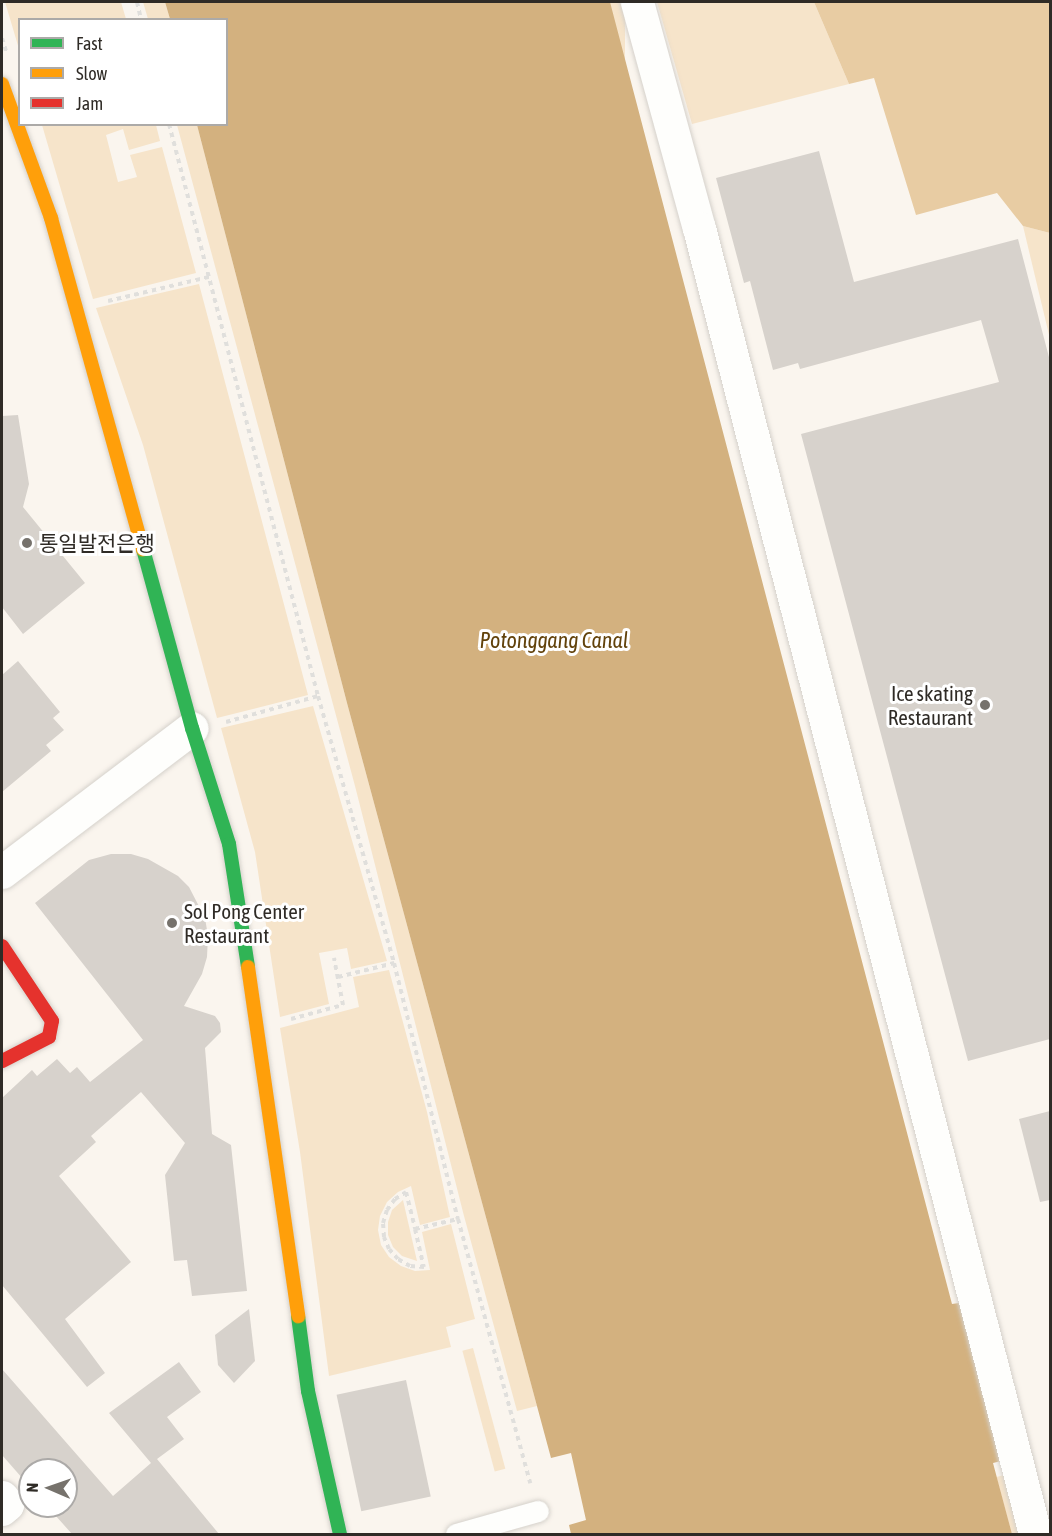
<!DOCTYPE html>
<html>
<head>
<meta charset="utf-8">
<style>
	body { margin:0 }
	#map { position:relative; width:1052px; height:1536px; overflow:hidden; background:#faf5ee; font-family:"Asap Condensed","Noto Sans KR",sans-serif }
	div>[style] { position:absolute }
	.green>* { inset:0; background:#f6e4ca; transform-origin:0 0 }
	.forest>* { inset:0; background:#e8cca3 }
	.water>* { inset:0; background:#d3b17f }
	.building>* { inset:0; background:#d7d2cc; transform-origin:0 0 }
	.path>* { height:4px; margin-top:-2px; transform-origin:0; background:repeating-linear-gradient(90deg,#e0dfdc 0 4.5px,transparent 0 9px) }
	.roads { filter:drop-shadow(0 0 2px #d5d1cb) drop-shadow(0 0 2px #d5d1cb) }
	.lane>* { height:21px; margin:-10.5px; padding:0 10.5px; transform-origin:10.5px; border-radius:10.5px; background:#fefefc }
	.street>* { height:33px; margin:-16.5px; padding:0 16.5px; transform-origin:16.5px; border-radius:16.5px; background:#fefefc }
	.fast>* { height:14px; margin:-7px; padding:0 7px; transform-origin:7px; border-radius:7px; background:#30b455 }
	.slow>* { height:14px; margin:-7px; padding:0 7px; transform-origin:7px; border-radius:7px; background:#ff9f0a }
	.jam>* { height:14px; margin:-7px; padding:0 7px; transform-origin:7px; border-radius:7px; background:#e5322d }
	.dots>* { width:16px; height:16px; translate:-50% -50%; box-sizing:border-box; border:3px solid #fff; border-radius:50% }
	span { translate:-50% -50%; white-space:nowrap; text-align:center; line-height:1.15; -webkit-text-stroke:6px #fff; paint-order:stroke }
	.poi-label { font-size:21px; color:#2f2b26 }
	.left { translate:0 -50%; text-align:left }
	.right { translate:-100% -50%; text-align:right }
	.water-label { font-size:22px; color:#62420b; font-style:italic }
	.frame { position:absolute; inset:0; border:3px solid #2f2b26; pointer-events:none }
	.legend { position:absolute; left:18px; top:18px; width:210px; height:108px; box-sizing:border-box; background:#fff; border:2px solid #acaaa8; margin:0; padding:8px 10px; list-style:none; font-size:18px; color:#2f2b26 }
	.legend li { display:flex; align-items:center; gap:12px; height:30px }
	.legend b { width:30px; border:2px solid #acaaa8 }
	.north { position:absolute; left:18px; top:1458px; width:60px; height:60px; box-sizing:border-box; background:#fff; border:2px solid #acaaa8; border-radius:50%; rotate:272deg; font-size:16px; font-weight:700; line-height:24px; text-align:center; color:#2f2b26 }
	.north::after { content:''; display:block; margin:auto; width:21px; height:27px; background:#76726c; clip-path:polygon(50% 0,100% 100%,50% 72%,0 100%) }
</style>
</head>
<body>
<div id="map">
	<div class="green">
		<div style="clip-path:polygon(5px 2px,121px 2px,126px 19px,20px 20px,19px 49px)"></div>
		<div style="clip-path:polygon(143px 2px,165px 2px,170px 19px,148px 19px)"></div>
		<div style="left:610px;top:2px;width:15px;height:1333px"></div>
		<div style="clip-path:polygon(657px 2px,814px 2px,849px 84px,692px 124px)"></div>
		<div style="clip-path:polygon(42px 125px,156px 125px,160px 141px,129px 150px,123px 129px,106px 135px,118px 182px,137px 177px,130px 155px,162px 147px,196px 273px,93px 299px)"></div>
		<div style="clip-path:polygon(177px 125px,197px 125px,347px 703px,537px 1406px,517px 1411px,464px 1216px,355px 786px)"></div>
		<div style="clip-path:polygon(1023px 226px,1050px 233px,1050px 339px)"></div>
		<div style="clip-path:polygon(199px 284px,308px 695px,217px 718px,143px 445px,96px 308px)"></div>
		<div style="clip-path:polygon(313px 706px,387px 961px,351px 969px,347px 948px,319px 953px,329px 1004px,280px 1017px,255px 852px,221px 728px)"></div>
		<div style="clip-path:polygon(389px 970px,427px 1112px,450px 1217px,420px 1225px,411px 1186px,398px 1192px,387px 1202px,380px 1216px,378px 1230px,381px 1245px,389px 1257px,401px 1266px,415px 1271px,430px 1270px,422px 1232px,451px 1224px,475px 1319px,446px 1327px,451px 1347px,329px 1376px,300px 1152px,280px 1028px,359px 1007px,353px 977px)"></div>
		<div style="clip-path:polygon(403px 1200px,417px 1261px,402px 1256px,393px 1247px,388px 1235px,388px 1222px,392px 1210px)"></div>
		<div style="left:473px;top:1348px;width:125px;height:11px;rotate:75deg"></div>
		<div style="left:1011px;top:1473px;width:63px;height:15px;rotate:75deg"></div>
	</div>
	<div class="forest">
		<div style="clip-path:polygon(814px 2px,1050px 2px,1050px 233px,1023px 226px,997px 193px,916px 215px,874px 78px,849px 84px)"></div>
	</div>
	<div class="water">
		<div style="clip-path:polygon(165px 2px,610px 2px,952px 1304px,959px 1303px,1001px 1461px,993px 1463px,1012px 1534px,571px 1534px,569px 1525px,586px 1520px,571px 1453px,551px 1458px,347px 703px,197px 125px,226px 124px,226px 20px,170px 19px)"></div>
	</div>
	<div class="building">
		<div style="clip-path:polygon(819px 151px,854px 282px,1018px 239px,1050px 361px,1050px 1039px,968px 1061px,801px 434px,999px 382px,981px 320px,800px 369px,798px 363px,773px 370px,750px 281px,744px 283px,716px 178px)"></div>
		<div style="clip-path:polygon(18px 415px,29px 484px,23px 507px,85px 583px,23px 634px,2px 607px,2px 416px)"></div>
		<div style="clip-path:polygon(18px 661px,60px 712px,53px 718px,64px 730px,46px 745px,51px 751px,2px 792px,2px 675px)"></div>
		<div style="clip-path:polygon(111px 854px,131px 854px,148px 859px,178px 876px,189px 887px,205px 918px,208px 936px,207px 957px,202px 974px,184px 1006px,215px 1016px,220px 1023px,221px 1032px,205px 1048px,212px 1134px,231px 1145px,247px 1291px,192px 1296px,187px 1260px,174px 1261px,165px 1175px,185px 1143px,141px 1092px,91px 1136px,96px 1142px,59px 1176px,131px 1262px,65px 1319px,105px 1373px,87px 1387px,2px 1285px,2px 1098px,32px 1070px,37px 1076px,57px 1059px,70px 1073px,77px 1067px,90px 1082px,143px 1040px,35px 903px,89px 860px)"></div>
		<div style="clip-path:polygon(1050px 1111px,1050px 1200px,1040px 1202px,1019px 1119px)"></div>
		<div style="clip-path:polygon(249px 1309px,255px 1361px,234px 1383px,218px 1365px,215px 1335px)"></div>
		<div style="clip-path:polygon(179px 1362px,201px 1392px,167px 1417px,184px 1439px,157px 1459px,219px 1534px,72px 1534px,47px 1506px,66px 1506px,66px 1470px,30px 1470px,30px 1487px,2px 1455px,2px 1369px,113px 1496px,151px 1463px,109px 1413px)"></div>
		<div style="left:406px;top:1380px;width:119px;height:71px;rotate:78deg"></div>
	</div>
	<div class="path">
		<div style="left:137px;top:2px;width:18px;rotate:77deg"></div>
		<div style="left:2px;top:38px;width:14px;rotate:73deg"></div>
		<div style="left:169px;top:124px;width:591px;rotate:75.4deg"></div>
		<div style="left:318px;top:696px;width:278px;rotate:74.1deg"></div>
		<div style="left:394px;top:963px;width:264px;rotate:76deg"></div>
		<div style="left:458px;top:1219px;width:274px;rotate:74.7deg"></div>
		<div style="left:108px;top:301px;width:104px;rotate:-13.4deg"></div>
		<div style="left:226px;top:722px;width:96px;rotate:-15.8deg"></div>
		<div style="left:338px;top:977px;width:58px;rotate:-14deg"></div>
		<div style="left:291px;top:1019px;width:54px;rotate:-15.1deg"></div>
		<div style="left:343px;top:1005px;width:48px;rotate:-100.8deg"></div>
		<div style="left:406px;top:1192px;width:38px;rotate:76deg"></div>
		<div style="left:415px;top:1229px;width:39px;rotate:77deg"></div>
		<div style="left:424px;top:1267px;width:14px;rotate:-176deg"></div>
		<div style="left:410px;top:1266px;width:14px;rotate:-150deg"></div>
		<div style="left:398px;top:1259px;width:13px;rotate:-132deg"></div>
		<div style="left:389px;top:1249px;width:13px;rotate:-113deg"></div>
		<div style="left:384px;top:1237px;width:14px;rotate:-94deg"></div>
		<div style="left:383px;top:1223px;width:14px;rotate:-73deg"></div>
		<div style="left:387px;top:1210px;width:14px;rotate:-54deg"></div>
		<div style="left:395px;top:1199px;width:13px;rotate:-32deg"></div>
		<div style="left:415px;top:1229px;width:44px;rotate:-13.1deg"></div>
	</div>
	<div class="roads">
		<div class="lane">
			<div style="left:456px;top:1534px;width:85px;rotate:-15.7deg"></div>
		</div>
		<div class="street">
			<div style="left:637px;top:2px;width:234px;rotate:74.7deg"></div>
			<div style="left:699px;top:228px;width:1349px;rotate:75.57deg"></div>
			<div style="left:2px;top:872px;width:238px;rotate:-37.2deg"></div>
			<div style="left:2px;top:1497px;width:9px;rotate:54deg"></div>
			<div style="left:7px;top:1504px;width:7px;rotate:135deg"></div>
		</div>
		<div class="fast">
			<div style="left:143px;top:549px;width:186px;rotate:74.7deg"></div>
			<div style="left:192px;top:728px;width:122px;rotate:72.3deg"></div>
			<div style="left:229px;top:844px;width:124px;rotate:81.2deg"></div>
			<div style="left:298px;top:1316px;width:76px;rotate:82.4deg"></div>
			<div style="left:308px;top:1391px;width:147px;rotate:77.4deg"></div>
		</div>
		<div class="slow">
			<div style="left:2px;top:84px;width:143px;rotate:69.9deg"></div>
			<div style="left:51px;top:218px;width:344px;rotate:74.5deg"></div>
			<div style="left:248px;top:967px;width:353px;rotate:81.8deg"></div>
		</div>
		<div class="jam">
			<div style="left:2px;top:946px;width:90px;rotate:56.3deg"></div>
			<div style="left:52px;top:1021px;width:16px;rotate:101deg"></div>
			<div style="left:49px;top:1037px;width:53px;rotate:152.9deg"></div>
		</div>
	</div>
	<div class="dots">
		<div style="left:27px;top:543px;background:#76726c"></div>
		<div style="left:985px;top:705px;background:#76726c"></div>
		<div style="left:172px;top:923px;background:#76726c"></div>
	</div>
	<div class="poi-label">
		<span class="left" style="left:39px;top:543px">통일발전은행</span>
		<span class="right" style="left:973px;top:705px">Ice skating<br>Restaurant</span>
		<span class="left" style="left:184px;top:923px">Sol Pong Center<br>Restaurant</span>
	</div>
	<div class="water-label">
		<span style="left:554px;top:641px">Potonggang Canal</span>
	</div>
	<div class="frame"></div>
	<ul class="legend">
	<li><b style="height:8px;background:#30b455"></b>Fast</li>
	<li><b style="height:8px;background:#ff9f0a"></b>Slow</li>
	<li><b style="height:8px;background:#e5322d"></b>Jam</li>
	</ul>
	<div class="north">N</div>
</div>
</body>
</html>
